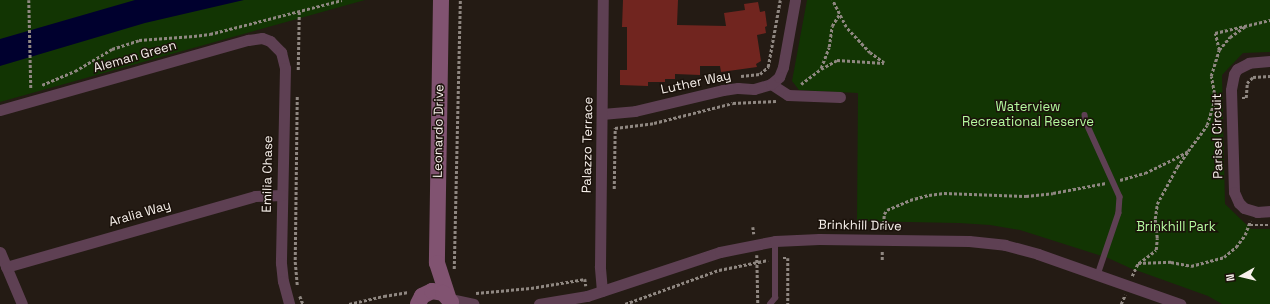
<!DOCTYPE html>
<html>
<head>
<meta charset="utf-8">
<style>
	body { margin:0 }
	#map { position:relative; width:1270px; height:304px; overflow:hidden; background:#241b14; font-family:"Space Grotesk",sans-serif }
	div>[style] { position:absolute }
	.green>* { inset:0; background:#123503 }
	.water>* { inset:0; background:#00002e }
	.building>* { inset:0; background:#71251f }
	.path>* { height:2.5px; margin-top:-1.25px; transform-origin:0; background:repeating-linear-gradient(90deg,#8f8781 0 3px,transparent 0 5px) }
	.lane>* { height:5.5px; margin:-2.75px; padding:0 2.75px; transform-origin:2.75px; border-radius:2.75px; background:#5e4053 }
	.street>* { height:11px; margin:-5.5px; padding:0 5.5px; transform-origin:5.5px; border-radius:5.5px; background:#5e4053 }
	.secondary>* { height:16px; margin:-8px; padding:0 8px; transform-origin:8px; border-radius:8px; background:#815371 }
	span { translate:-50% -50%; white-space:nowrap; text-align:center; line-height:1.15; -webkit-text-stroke:3px #1b120b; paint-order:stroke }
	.street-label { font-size:13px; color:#f7f0eb }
	.park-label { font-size:13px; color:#b4fa9e }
	.north { position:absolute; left:1222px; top:256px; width:40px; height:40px; -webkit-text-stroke:3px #1b120b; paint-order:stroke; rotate:262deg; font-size:11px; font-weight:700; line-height:16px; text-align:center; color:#f7f0eb }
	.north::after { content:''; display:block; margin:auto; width:14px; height:18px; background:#f7f0eb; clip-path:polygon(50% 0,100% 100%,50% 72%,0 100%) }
</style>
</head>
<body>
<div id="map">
	<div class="green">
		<div style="clip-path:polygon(0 0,365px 0,0 102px)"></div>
		<div style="clip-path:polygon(807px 0,1270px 0,1270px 52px,1243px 53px,1222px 75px,1225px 204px,1251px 229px,1270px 229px,1270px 304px,1222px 304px,1208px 296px,1130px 268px,1108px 258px,1020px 230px,990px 225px,959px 223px,857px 221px,858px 93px,799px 90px,792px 81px)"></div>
	</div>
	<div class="water">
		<div style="clip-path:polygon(135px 0,244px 0,145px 23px,0 66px,0 39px)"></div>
	</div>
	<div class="building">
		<div style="clip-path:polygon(623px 0,678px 0,677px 25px,726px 26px,724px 13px,745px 10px,744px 4px,758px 2px,760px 12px,765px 11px,767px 26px,765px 27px,766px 33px,757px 35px,761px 61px,756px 64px,757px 67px,721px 72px,720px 66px,700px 66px,700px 75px,675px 74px,675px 79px,665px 79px,665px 82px,648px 82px,648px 86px,620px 85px,620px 70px,627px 70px,627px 27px,622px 27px)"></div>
	</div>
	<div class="path">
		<div style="left:29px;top:0;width:89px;rotate:88.7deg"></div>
		<div style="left:1219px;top:50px;width:17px;rotate:-50deg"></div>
		<div style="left:1230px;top:37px;width:19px;rotate:-35deg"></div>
		<div style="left:821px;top:68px;width:22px;rotate:-69deg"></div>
		<div style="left:829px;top:47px;width:21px;rotate:-82deg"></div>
		<div style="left:832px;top:26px;width:13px;rotate:-58deg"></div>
		<div style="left:298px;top:70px;width:60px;rotate:-89deg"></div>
		<div style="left:741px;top:76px;width:19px;rotate:-6deg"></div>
		<div style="left:760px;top:74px;width:11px;rotate:-41deg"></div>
		<div style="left:768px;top:67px;width:68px;rotate:-79.8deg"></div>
		<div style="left:801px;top:84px;width:25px;rotate:-37deg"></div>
		<div style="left:821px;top:69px;width:18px;rotate:-29deg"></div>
		<div style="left:837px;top:60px;width:47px;rotate:3.7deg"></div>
		<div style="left:884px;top:63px;width:17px;rotate:-144deg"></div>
		<div style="left:870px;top:53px;width:35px;rotate:-133deg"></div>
		<div style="left:846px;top:27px;width:30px;rotate:-117deg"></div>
		<div style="left:42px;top:85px;width:36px;rotate:-23deg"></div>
		<div style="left:75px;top:71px;width:43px;rotate:-30.7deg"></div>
		<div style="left:112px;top:49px;width:28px;rotate:-18deg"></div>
		<div style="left:139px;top:40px;width:55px;rotate:-4.2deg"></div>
		<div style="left:194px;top:36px;width:16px;rotate:-7deg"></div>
		<div style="left:210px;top:34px;width:136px;rotate:-14.4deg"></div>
		<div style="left:1242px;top:98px;width:4px"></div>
		<div style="left:1246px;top:98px;width:15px;rotate:-86deg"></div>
		<div style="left:1247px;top:83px;width:8px;rotate:-45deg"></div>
		<div style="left:1253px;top:77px;width:17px;rotate:-3deg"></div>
		<div style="left:1120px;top:180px;width:26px;rotate:-16deg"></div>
		<div style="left:1145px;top:173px;width:30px;rotate:-26deg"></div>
		<div style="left:1172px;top:160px;width:18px;rotate:-29deg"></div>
		<div style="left:1188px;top:151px;width:20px;rotate:-53deg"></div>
		<div style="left:1200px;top:135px;width:12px;rotate:-55deg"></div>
		<div style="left:1207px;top:125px;width:28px;rotate:-73deg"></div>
		<div style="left:1215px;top:98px;width:22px;rotate:-100deg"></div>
		<div style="left:1211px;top:76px;width:27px;rotate:-73deg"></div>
		<div style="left:1219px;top:50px;width:17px;rotate:-103deg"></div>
		<div style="left:1215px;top:33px;width:57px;rotate:-13.3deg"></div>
		<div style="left:614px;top:189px;width:61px;rotate:-89.1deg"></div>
		<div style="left:615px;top:128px;width:39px;rotate:-7deg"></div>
		<div style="left:654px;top:123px;width:81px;rotate:-14.2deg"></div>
		<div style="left:733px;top:103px;width:43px;rotate:-2.7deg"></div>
		<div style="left:1250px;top:225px;width:20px"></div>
		<div style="left:753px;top:227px;width:7px;rotate:82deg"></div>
		<div style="left:883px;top:229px;width:15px;rotate:-86deg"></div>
		<div style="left:884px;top:214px;width:5px;rotate:-53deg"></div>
		<div style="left:887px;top:210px;width:25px;rotate:-23deg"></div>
		<div style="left:910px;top:200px;width:20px;rotate:-15deg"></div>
		<div style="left:929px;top:195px;width:15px;rotate:-8deg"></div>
		<div style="left:944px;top:193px;width:82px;rotate:2.1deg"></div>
		<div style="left:1026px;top:196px;width:27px;rotate:-6deg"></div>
		<div style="left:1053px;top:193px;width:54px;rotate:-10.7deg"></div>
		<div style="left:757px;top:255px;width:49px;rotate:88.8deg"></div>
		<div style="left:783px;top:258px;width:5px"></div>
		<div style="left:788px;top:258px;width:46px;rotate:90deg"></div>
		<div style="left:882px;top:260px;width:10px;rotate:-90deg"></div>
		<div style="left:1139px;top:263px;width:21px;rotate:-37deg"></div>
		<div style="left:1156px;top:250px;width:12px;rotate:-85deg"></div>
		<div style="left:1157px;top:238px;width:19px;rotate:-96deg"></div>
		<div style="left:1155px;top:219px;width:15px;rotate:-82deg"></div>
		<div style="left:1157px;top:204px;width:42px;rotate:-61.6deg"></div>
		<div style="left:1177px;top:167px;width:19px;rotate:-55deg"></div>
		<div style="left:454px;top:269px;width:269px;rotate:-88.7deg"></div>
		<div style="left:1132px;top:276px;width:14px;rotate:-65deg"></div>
		<div style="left:1138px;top:263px;width:33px;rotate:-2deg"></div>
		<div style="left:1171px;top:262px;width:20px;rotate:11deg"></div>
		<div style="left:1191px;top:266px;width:34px;rotate:-15deg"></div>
		<div style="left:1224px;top:257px;width:16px;rotate:-40deg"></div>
		<div style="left:1236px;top:247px;width:15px;rotate:-53deg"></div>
		<div style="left:1245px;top:235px;width:15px;rotate:-70deg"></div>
		<div style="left:297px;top:285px;width:25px;rotate:-95deg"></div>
		<div style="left:295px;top:260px;width:165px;rotate:-89.3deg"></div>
		<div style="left:476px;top:293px;width:55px;rotate:-5.2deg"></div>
		<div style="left:531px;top:288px;width:55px;rotate:-9.5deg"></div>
		<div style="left:585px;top:279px;width:7px;rotate:82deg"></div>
		<div style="left:300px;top:296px;width:9px;rotate:69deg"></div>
		<div style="left:349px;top:304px;width:36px;rotate:-13deg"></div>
		<div style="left:384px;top:296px;width:25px;rotate:-9deg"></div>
		<div style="left:625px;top:304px;width:100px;rotate:-19.9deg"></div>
		<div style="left:719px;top:270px;width:50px;rotate:-11.5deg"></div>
		<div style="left:1121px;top:304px;width:10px;rotate:-66deg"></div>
	</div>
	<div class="lane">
		<div style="left:1085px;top:115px;width:7px;rotate:82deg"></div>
		<div style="left:1086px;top:122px;width:82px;rotate:65.6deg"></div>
		<div style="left:1120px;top:197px;width:16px;rotate:94deg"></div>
		<div style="left:1119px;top:213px;width:65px;rotate:108.7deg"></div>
		<div style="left:770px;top:304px;width:8px;rotate:-50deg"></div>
		<div style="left:775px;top:298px;width:57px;rotate:-90deg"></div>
	</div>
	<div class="street">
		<div style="left:1270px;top:61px;width:21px;rotate:175deg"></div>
		<div style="left:1249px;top:63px;width:13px;rotate:153deg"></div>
		<div style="left:1237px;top:69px;width:6px;rotate:121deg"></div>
		<div style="left:1234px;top:74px;width:16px;rotate:101deg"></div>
		<div style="left:1231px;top:90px;width:102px;rotate:88.3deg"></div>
		<div style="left:1234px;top:192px;width:12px;rotate:66deg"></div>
		<div style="left:1239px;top:203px;width:7px;rotate:45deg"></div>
		<div style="left:1244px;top:208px;width:14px;rotate:17deg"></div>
		<div style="left:1257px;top:212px;width:13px;rotate:-4deg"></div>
		<div style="left:771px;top:84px;width:20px;rotate:33deg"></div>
		<div style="left:788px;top:95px;width:52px;rotate:2.2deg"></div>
		<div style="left:0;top:110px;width:258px;rotate:-15.8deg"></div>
		<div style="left:248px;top:40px;width:14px;rotate:-8deg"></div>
		<div style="left:262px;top:38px;width:9px;rotate:21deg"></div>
		<div style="left:270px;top:41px;width:16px;rotate:45deg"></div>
		<div style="left:281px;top:52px;width:16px;rotate:76deg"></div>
		<div style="left:285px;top:68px;width:195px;rotate:91.2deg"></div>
		<div style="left:281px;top:263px;width:18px;rotate:84deg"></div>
		<div style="left:283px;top:281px;width:24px;rotate:75deg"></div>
		<div style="left:602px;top:114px;width:33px;rotate:-5deg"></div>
		<div style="left:635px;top:111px;width:90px;rotate:-13.4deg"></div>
		<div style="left:723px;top:90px;width:15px;rotate:-8deg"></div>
		<div style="left:738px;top:88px;width:16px;rotate:4deg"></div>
		<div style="left:754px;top:89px;width:18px;rotate:-16deg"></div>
		<div style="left:771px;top:84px;width:11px;rotate:-41deg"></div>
		<div style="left:779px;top:77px;width:11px;rotate:-68deg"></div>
		<div style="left:783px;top:67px;width:68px;rotate:-79.8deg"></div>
		<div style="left:0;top:252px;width:56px;rotate:67.1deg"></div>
		<div style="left:6px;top:267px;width:259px;rotate:-15.9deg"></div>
		<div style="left:255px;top:196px;width:27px;rotate:-2deg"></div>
		<div style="left:602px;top:291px;width:25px;rotate:-95deg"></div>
		<div style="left:600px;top:266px;width:266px;rotate:-89.4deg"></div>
		<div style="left:450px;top:299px;width:24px;rotate:12deg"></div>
		<div style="left:539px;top:304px;width:49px;rotate:-9.5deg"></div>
		<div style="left:587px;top:296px;width:140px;rotate:-18.3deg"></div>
		<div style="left:720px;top:252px;width:56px;rotate:-11.3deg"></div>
		<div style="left:775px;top:241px;width:44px;rotate:-2.6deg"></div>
		<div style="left:819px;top:239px;width:150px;rotate:0.8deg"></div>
		<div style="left:969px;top:241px;width:36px;rotate:6deg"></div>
		<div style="left:1005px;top:245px;width:34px;rotate:15deg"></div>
		<div style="left:1038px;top:254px;width:151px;rotate:19.4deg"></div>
	</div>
	<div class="secondary">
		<div style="left:441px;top:0;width:263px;rotate:90.9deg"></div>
		<div style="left:437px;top:263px;width:35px;rotate:72deg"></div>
		<div style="left:418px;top:304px;width:9px;rotate:-63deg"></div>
		<div style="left:422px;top:296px;width:11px;rotate:-27deg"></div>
		<div style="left:432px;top:291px;width:11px;rotate:10deg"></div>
		<div style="left:443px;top:293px;width:12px;rotate:48deg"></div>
	</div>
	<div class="street-label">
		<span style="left:135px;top:57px;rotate:-16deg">Aleman Green</span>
		<span style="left:696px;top:83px;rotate:-12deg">Luther Way</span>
		<span style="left:439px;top:131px;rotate:-89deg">Leonardo Drive</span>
		<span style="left:1218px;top:136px;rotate:-91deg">Parisel Circuit</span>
		<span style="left:588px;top:145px;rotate:-89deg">Palazzo Terrace</span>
		<span style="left:268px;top:174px;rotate:-89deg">Emilia Chase</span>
		<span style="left:140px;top:214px;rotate:-16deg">Aralia Way</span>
		<span style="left:860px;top:226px;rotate:1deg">Brinkhill Drive</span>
	</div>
	<div class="park-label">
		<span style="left:1028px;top:115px">Waterview<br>Recreational Reserve</span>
		<span style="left:1176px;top:227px">Brinkhill Park</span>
	</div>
	<div class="north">N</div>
</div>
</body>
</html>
